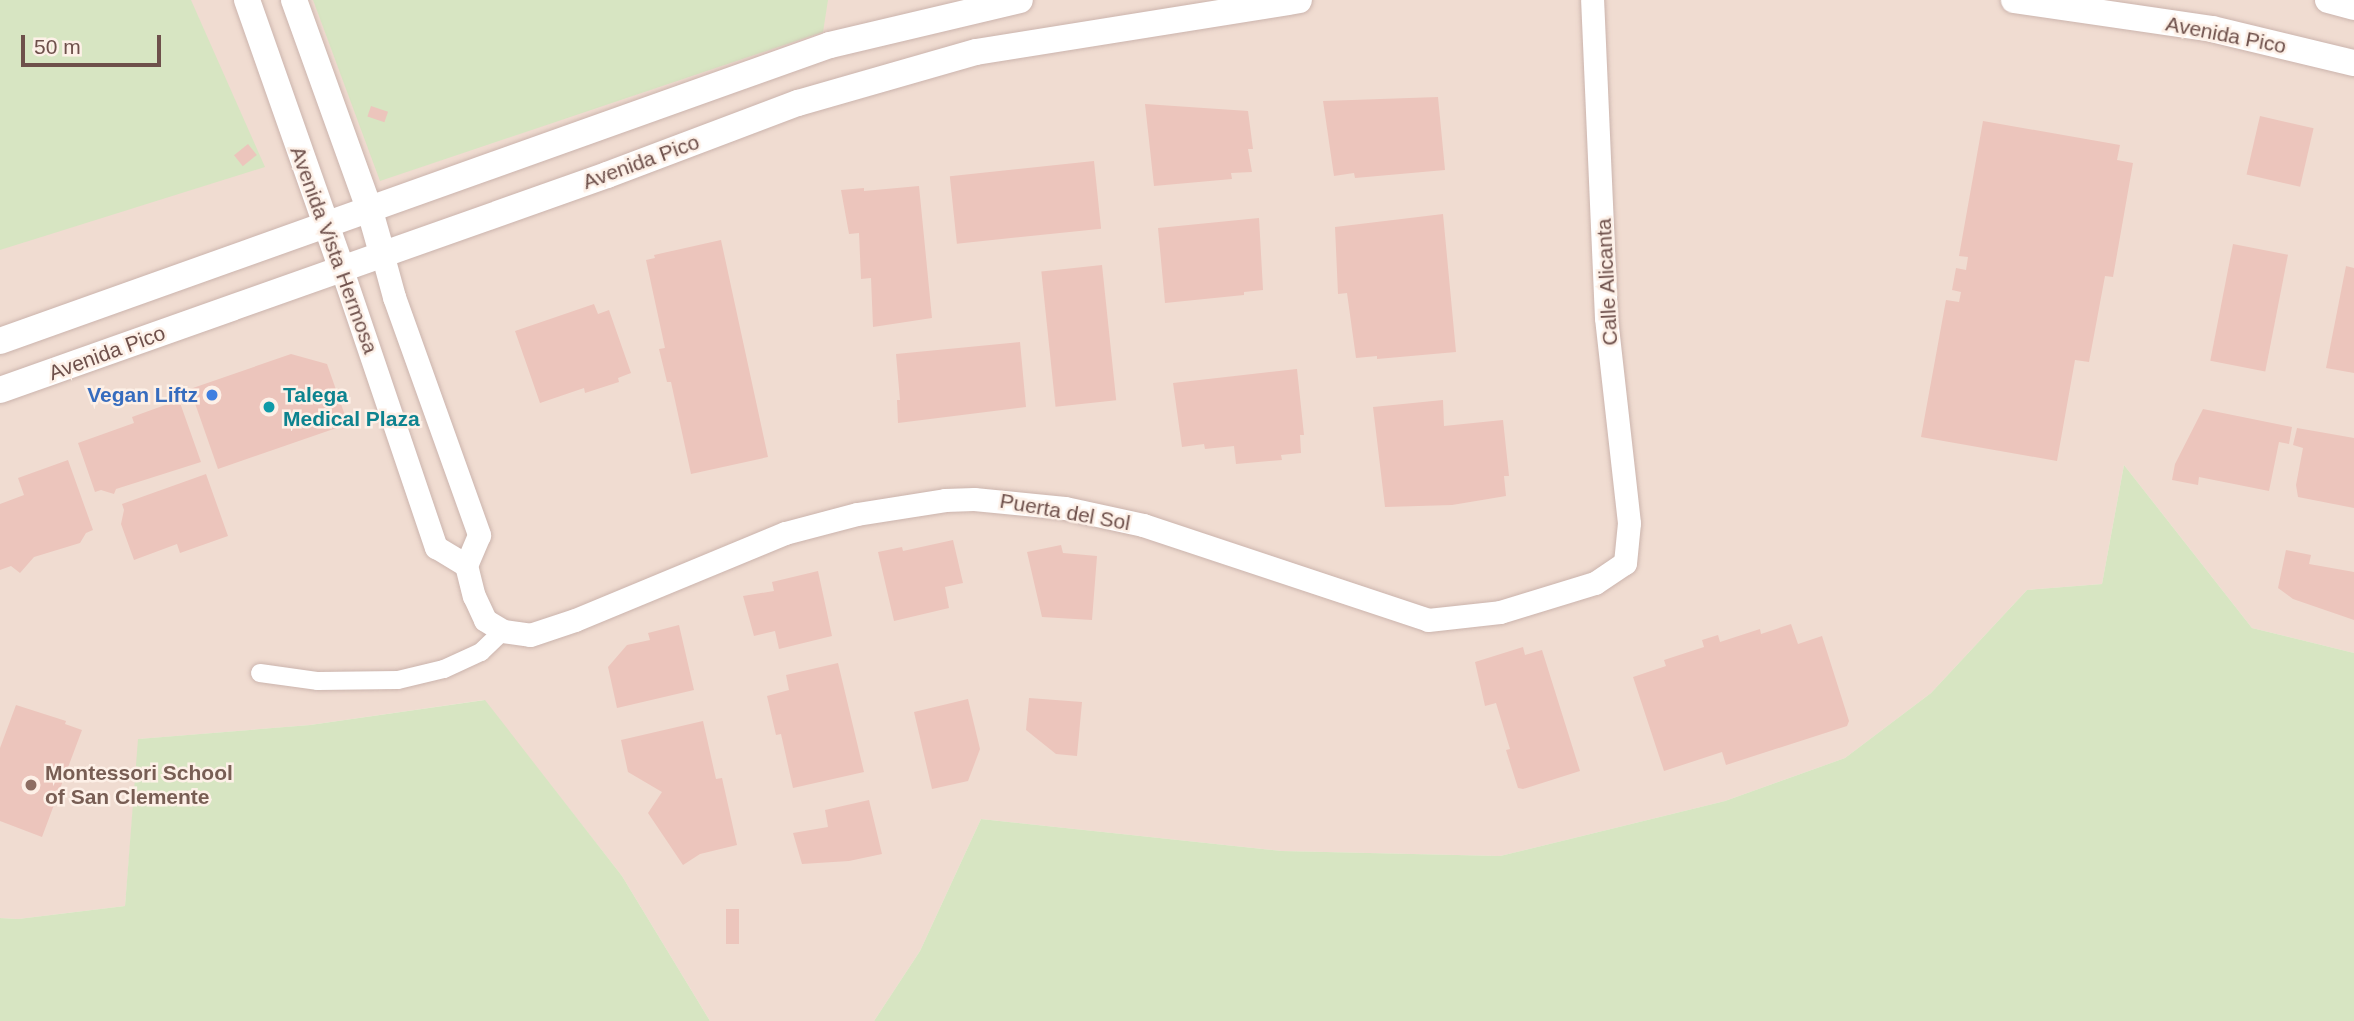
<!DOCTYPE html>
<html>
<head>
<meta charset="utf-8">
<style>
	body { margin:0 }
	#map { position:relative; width:2354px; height:1021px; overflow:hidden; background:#f9ebe2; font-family:Arial,sans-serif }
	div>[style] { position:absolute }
	.residential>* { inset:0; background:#f0dcd1 }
	.green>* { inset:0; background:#d7e5c2 }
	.building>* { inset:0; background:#ecc5bc; transform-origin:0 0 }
	.roads { filter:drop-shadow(0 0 2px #cbb4ad) drop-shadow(0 0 2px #cbb4ad) }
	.minor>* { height:18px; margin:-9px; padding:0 9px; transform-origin:9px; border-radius:9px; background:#fff }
	.tertiary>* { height:23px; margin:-11.5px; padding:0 11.5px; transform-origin:11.5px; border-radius:11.5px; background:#fff }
	.secondary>* { height:26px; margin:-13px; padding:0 13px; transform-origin:13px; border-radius:13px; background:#fff }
	.dots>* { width:19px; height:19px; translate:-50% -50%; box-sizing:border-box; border:4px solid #fdf0e7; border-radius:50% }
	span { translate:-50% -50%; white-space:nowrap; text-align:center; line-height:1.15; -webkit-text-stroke:5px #fdf0e7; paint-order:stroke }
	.street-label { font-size:21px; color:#6e504b }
	.shop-label { font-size:21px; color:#366cbe; font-weight:700 }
	.right { translate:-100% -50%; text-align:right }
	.culture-label { font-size:21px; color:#0d838f; font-weight:700 }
	.left { translate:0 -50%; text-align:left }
	.education-label { font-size:21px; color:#785e54; font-weight:700 }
	.scale { position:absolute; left:21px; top:35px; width:140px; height:32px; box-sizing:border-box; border:4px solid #6e504b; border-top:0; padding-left:9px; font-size:21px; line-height:24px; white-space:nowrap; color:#6e504b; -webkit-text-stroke:5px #fdf0e7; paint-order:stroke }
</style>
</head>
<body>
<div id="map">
	<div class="residential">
		<div style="clip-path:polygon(0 0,2354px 0,2354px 653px,2252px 628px,2124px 465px,2102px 584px,2027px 590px,1931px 693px,1845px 758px,1725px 801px,1500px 856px,1282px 851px,981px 819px,920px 951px,874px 1021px,710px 1021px,622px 876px,484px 700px,310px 725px,139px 739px,125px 906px,18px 919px,0 918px)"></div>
	</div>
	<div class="green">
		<div style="clip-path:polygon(0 0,191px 0,265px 167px,0 250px)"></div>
		<div style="clip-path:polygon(313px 0,828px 0,823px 32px,380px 181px)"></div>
		<div style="clip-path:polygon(2124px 465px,2252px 628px,2354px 653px,2354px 1021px,874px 1021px,920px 951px,981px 819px,1282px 851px,1500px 856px,1725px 801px,1845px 758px,1931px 693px,2027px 590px,2102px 584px)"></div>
		<div style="clip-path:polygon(485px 700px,622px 876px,710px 1021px,0 1021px,0 918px,18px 919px,125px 906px,138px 739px,310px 725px)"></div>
	</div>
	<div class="building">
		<div style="clip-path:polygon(1438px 97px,1445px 170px,1355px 178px,1354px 173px,1334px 176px,1323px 101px)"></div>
		<div style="clip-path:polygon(1145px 104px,1248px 111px,1253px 149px,1248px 149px,1252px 172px,1231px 173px,1232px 179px,1154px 186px)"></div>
		<div style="left:371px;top:106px;width:18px;height:11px;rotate:19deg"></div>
		<div style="left:2260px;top:116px;width:55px;height:60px;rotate:13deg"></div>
		<div style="clip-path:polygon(1983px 121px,2120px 145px,2117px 160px,2133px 163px,2113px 277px,2105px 276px,2089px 362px,2075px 360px,2057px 461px,1921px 437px,1946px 300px,1959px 302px,1961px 292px,1952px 290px,1956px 268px,1966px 270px,1968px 257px,1959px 256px)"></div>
		<div style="left:248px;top:144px;width:14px;height:18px;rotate:51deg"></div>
		<div style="left:1094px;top:161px;width:68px;height:145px;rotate:84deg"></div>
		<div style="clip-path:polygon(919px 186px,932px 318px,873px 327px,871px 278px,861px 279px,859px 233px,849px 234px,841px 190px,864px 188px,864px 191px)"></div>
		<div style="clip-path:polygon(1443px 214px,1456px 352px,1377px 359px,1377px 356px,1356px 358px,1347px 293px,1338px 294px,1335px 227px)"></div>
		<div style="clip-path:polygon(1259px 218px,1263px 290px,1244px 292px,1244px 295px,1165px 303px,1158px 228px)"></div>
		<div style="clip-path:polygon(721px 240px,768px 457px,691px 474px,671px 382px,667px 382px,659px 349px,665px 348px,646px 260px,655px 258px,654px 255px)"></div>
		<div style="left:2233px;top:244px;width:56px;height:119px;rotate:11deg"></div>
		<div style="left:1102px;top:265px;width:136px;height:61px;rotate:84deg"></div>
		<div style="clip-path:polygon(2346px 266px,2354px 268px,2354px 373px,2326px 368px)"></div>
		<div style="clip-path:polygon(594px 304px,598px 314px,609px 310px,631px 373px,618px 378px,619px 382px,585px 393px,584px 388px,540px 403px,515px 331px)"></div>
		<div style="clip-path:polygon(1020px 342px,1026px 407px,898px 423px,897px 400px,900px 400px,896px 354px)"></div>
		<div style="clip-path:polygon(291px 354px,327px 364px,348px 424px,218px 469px,190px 389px)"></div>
		<div style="clip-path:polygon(1297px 369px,1304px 435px,1300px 435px,1301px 453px,1281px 455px,1282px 460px,1236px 464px,1234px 446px,1205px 449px,1204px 444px,1182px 447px,1173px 383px)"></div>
		<div style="clip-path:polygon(179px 400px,201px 462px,116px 489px,114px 494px,101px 490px,95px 492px,78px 443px,134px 423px,132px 417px)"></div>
		<div style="clip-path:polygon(1443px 400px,1444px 426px,1503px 420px,1509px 476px,1504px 476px,1506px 496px,1452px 505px,1385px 507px,1373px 407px)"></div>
		<div style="clip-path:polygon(2203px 409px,2292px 427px,2289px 444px,2279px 442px,2269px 491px,2199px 477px,2198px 485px,2172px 480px,2175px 464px)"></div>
		<div style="clip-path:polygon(2297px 428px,2354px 438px,2354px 508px,2298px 497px,2296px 485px,2303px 448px,2293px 445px)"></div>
		<div style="clip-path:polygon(68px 460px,93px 530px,86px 533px,80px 543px,34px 557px,20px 573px,11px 566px,0 570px,0 504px,24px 495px,18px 478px)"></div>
		<div style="clip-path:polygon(206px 474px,228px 536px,180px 553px,177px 544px,134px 560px,121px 524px,124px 510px,122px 504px)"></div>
		<div style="clip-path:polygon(953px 540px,963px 583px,945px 587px,949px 608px,894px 621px,878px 552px,902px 547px,903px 551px)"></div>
		<div style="clip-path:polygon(1061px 545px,1063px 553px,1097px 556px,1092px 620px,1042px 617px,1027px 552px)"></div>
		<div style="clip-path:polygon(2286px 550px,2311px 555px,2309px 564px,2354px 572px,2354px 620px,2293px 599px,2278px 588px)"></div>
		<div style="clip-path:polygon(818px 571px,832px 636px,779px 649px,775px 631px,754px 636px,743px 596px,774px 591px,772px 582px)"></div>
		<div style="clip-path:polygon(1791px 624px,1798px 644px,1822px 636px,1849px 721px,1847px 726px,1726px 765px,1722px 752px,1664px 771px,1633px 677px,1666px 666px,1664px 660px,1704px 647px,1702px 640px,1718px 635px,1720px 642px,1760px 629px,1761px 634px)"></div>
		<div style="clip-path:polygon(679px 625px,694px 690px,617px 708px,608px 667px,627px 645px,650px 640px,648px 633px)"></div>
		<div style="clip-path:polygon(1523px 647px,1525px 655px,1542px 650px,1580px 771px,1523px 789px,1518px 788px,1506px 750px,1510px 749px,1496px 703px,1485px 706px,1475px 662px)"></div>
		<div style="clip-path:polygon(838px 663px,864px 772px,793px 788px,781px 734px,776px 735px,767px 696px,789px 690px,786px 675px)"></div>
		<div style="clip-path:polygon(1029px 698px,1082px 702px,1077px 756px,1056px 754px,1026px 730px)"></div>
		<div style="clip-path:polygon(968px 699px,980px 749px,968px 781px,932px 789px,914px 712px)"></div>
		<div style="clip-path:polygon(16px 705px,66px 721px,65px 724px,82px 730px,42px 837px,0 821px,0 748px)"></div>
		<div style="clip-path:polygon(703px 721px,716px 779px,722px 778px,737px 845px,700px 854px,683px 865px,648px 813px,662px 792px,628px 772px,621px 740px)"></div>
		<div style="clip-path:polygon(869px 800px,882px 854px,849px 861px,802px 864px,793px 833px,828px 827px,825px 810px)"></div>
		<div style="left:726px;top:909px;width:13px;height:35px"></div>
	</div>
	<div class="roads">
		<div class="minor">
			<div style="left:260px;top:673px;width:59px;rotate:7.9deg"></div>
			<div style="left:318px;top:681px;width:80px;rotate:-0.7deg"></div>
			<div style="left:398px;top:680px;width:47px;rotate:-13.4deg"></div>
			<div style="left:444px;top:669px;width:41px;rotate:-24.7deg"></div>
			<div style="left:481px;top:652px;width:30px;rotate:-44deg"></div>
		</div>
		<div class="tertiary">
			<div style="left:382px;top:253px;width:46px;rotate:74.7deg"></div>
			<div style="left:394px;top:297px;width:253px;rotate:70.3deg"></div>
			<div style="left:479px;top:535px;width:33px;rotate:113deg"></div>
			<div style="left:466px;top:565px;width:32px;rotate:76deg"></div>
			<div style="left:474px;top:596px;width:26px;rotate:65deg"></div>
			<div style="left:485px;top:620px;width:21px;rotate:31deg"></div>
			<div style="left:503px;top:631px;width:27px;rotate:8deg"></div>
			<div style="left:530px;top:635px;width:47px;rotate:-18.4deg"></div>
			<div style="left:575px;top:620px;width:227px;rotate:-22.5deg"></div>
			<div style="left:785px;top:533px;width:74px;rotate:-14.8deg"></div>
			<div style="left:857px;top:514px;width:89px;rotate:-9deg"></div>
			<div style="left:945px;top:500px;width:29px;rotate:-2deg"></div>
			<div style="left:974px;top:499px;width:91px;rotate:5.6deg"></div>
			<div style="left:1065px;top:508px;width:80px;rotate:12.3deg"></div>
			<div style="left:1143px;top:525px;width:300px;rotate:18.4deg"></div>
			<div style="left:1428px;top:620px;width:72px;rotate:-6.3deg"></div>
			<div style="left:1500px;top:612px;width:99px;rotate:-17deg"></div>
			<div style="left:1595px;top:583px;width:36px;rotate:-34deg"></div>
			<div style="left:1625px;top:563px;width:40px;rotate:-84.3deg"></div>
			<div style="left:1629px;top:523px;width:206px;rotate:-96.4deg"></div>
			<div style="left:1606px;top:318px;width:318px;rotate:-92.5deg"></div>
			<div style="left:341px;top:267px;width:296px;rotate:71.3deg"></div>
			<div style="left:436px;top:547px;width:35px;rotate:31deg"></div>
		</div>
		<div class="secondary">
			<div style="left:247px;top:0;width:283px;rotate:70.6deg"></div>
			<div style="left:294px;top:0;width:224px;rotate:70.2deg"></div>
			<div style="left:370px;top:211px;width:44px;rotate:74.1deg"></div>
			<div style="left:2014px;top:0;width:200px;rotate:8.3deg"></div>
			<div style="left:2212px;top:29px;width:146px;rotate:13.5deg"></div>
			<div style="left:2328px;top:0;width:27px;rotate:15deg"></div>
			<div style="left:0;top:341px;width:881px;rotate:-19.63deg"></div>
			<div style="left:830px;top:45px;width:195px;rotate:-13.3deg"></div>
			<div style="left:0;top:390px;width:644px;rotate:-19.5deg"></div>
			<div style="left:607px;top:175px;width:204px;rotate:-20.7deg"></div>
			<div style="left:798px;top:103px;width:185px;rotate:-16deg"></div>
			<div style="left:976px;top:52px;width:327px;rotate:-9.1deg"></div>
		</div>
	</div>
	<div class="dots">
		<div style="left:212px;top:395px;background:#3f7fe0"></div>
		<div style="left:269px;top:407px;background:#0f9aa8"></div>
		<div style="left:31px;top:785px;background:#8d6e63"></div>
	</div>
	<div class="street-label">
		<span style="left:2226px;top:35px;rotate:11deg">Avenida Pico</span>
		<span style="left:641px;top:162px;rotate:-20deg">Avenida Pico</span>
		<span style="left:334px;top:250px;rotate:70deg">Avenida Vista Hermosa</span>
		<span style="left:1607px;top:282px;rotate:-93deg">Calle Alicanta</span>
		<span style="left:107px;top:353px;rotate:-20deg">Avenida Pico</span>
		<span style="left:1065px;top:512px;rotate:10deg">Puerta del Sol</span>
	</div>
	<div class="shop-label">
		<span class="right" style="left:198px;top:395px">Vegan Liftz</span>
	</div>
	<div class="culture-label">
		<span class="left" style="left:283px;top:407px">Talega<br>Medical Plaza</span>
	</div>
	<div class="education-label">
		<span class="left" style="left:45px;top:785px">Montessori School<br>of San Clemente</span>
	</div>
	<div class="scale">50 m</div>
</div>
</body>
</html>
